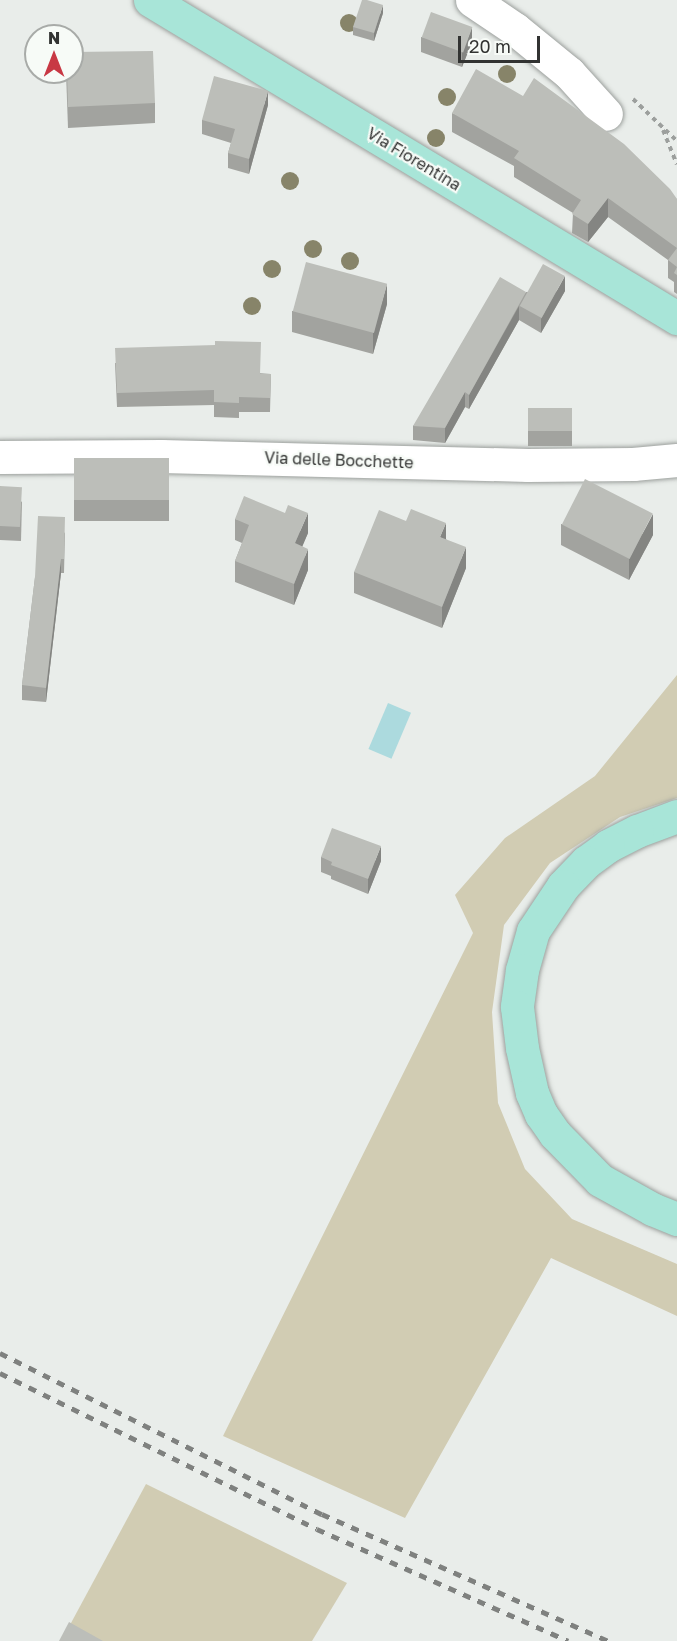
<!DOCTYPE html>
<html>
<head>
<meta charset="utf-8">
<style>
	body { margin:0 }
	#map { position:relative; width:677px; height:1641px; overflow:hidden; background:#e9edea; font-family:"Golos Text",sans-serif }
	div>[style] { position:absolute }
	.green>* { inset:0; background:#d1ccb3 }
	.water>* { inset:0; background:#acdade; transform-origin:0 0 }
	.path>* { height:4px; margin-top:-2px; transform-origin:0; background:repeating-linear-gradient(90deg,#9c9f9d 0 4.5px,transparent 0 9px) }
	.roads { filter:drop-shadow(0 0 2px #9ca09d) drop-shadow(0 0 2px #9ca09d) }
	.minor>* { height:33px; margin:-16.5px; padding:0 16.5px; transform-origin:16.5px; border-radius:16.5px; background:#fff }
	.major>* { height:33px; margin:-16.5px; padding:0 16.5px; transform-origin:16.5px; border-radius:16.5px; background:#a8e5d8 }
	.rail>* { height:4.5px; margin-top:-2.25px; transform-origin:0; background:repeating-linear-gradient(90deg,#7f817f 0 8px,transparent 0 16px) }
	.trees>* { width:18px; height:18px; margin:-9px; border-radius:50%; background:#878469 }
	.wall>* { inset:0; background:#a2a39f; transform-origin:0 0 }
	.shaded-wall>* { inset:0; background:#848582 }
	.building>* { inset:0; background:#bcbeb9; transform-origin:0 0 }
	span { translate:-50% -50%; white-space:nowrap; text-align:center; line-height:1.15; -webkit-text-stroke:4.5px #f7fbf7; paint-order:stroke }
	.street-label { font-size:16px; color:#323332 }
	.north { position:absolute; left:24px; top:24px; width:60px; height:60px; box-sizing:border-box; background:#f7fbf7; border:2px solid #a8aba8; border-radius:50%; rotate:0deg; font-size:16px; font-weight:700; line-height:24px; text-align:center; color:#323332 }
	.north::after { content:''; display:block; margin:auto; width:21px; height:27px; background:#c83844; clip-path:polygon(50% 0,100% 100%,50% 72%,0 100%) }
	.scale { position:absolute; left:458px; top:36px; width:82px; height:27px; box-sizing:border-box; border:3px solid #323332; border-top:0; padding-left:8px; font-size:18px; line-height:21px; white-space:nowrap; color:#323332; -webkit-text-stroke:4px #f7fbf7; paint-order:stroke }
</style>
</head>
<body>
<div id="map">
	<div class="green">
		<div style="clip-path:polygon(677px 675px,677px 798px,620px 817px,550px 863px,504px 925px,492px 1012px,498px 1103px,525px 1169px,572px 1219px,677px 1264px,677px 1316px,551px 1258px,405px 1518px,223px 1436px,473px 933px,455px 895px,505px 838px,595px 776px)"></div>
		<div style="clip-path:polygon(146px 1484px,347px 1583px,312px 1641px,72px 1641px,64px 1636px)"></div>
	</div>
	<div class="water">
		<div style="left:388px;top:703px;width:25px;height:50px;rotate:23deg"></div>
	</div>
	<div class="path">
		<div style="left:633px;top:99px;width:61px;rotate:43.7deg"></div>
		<div style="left:663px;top:130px;width:37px;rotate:68deg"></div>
	</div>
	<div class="roads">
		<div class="minor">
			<div style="left:472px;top:0;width:52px;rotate:34deg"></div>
			<div style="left:515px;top:29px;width:70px;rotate:39.2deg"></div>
			<div style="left:569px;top:73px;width:55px;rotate:47.9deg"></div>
			<div style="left:0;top:457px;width:161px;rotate:-0.4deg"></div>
			<div style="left:161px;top:456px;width:367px;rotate:1.4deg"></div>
			<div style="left:528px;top:465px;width:105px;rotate:-0.5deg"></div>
			<div style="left:633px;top:464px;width:44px;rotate:-5.2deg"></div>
		</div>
		<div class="major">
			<div style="left:150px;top:0;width:616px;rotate:31.11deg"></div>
			<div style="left:677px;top:816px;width:43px;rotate:159.4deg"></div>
			<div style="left:637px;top:831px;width:33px;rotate:153deg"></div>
			<div style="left:608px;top:846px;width:27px;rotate:144deg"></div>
			<div style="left:586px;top:862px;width:33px;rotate:134deg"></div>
			<div style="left:563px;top:886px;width:54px;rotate:123.7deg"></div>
			<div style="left:533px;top:931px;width:41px;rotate:105.8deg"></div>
			<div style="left:522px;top:970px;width:37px;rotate:98deg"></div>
			<div style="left:517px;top:1007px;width:41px;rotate:83deg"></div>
			<div style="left:522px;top:1048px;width:46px;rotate:77.5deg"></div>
			<div style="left:532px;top:1093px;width:23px;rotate:67deg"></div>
			<div style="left:541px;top:1114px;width:24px;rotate:55deg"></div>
			<div style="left:555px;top:1134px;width:64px;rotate:45.6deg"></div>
			<div style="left:600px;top:1180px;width:60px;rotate:29.1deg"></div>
			<div style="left:652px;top:1209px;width:27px;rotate:22deg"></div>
		</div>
	</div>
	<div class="rail">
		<div style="left:0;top:1353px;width:360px;rotate:26.6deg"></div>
		<div style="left:322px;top:1514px;width:314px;rotate:23.9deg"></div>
		<div style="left:0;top:1373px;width:353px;rotate:26.2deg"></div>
		<div style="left:317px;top:1529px;width:275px;rotate:24deg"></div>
	</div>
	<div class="trees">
		<div style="left:349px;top:23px"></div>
		<div style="left:507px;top:74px"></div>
		<div style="left:447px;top:97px"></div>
		<div style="left:436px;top:138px"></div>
		<div style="left:290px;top:181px"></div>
		<div style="left:313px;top:249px"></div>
		<div style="left:350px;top:261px"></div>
		<div style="left:272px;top:269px"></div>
		<div style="left:252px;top:306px"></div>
	</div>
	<div class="wall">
		<div style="clip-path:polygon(383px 13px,374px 41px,353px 35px,353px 27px)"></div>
		<div style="clip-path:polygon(421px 37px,472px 42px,462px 67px,421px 52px)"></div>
		<div style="clip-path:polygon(66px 72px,72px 72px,155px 103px,155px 123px,68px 128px)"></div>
		<div style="clip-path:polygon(268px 105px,249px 174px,228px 168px,228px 153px,231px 143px,202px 134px,202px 120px)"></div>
		<div style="clip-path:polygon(452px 113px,677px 199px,677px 294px,674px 292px,674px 282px,668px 278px,668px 260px,608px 217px,588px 242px,572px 233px,573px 213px,514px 177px,514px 166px,452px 132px)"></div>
		<div style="clip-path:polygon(565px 291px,541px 333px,519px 320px,469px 409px,465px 407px,445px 443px,413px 440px,413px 426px,526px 292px)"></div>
		<div style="clip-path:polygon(387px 304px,373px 354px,292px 332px,292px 311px)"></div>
		<div style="clip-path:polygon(115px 363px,271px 374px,270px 412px,239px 412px,239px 418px,214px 417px,214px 405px,117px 407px)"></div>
		<div style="left:572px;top:408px;width:38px;height:44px;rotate:90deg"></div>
		<div style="left:169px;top:458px;width:63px;height:95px;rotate:90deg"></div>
		<div style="clip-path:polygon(0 486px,22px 502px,21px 541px,0 540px)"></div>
		<div style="clip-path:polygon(235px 519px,308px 533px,302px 546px,308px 570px,294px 605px,235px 582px,235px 561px,242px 543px,235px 540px)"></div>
		<div style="clip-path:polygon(561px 524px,653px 535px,629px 580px,561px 545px)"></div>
		<div style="clip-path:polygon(65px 532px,64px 573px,61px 573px,46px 702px,22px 700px,22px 685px,35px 577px)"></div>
		<div style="clip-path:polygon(446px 539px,466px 568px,442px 628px,354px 593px,354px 572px)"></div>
		<div style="clip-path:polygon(321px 857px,381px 861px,368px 894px,331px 879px,331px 876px,321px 872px)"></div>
	</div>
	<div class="shaded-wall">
		<div style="clip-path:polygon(383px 5px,383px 13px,374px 41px,374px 33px)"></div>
		<div style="clip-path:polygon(472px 27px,472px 42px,462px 67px,462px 53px)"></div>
		<div style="clip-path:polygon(268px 91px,268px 105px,249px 174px,249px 159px)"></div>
		<div style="clip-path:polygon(608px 198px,608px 217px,588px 242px,588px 224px)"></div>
		<div style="clip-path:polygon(565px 276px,565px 291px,541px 333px,541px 319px)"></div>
		<div style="clip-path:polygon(387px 284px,387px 304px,373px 354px,373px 333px)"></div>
		<div style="clip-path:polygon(519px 306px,519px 320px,469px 409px,469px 395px)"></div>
		<div style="clip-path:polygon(465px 392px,465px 407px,445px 443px,445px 428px)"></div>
		<div style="clip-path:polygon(308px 513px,308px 533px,295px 564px,295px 543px)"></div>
		<div style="clip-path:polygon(653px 514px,653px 535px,629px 580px,629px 559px)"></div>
		<div style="clip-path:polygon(446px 523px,446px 544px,440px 537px)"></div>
		<div style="clip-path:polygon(466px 547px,466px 568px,442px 628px,442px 607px)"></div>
		<div style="clip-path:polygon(308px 549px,308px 570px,294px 605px,294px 584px)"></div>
		<div style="clip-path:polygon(61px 559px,61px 573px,46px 702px,46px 688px)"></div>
		<div style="clip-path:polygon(381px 846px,381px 861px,368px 894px,368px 879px)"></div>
	</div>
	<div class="building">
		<div style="clip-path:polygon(362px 0,367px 0,383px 5px,374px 33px,353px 27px)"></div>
		<div style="left:431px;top:12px;width:44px;height:27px;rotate:20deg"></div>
		<div style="clip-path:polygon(153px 51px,155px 103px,68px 107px,67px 72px,72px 72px,72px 52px)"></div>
		<div style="clip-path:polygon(476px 69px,523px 96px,534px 78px,624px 144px,670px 189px,677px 199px,677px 267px,668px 260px,677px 248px,608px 198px,588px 224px,572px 214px,581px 200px,514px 158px,519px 151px,452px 113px)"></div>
		<div style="clip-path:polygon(214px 76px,268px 91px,249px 159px,228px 153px,235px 129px,202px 120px)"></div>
		<div style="left:306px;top:262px;width:84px;height:51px;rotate:15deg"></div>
		<div style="left:543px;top:264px;width:25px;height:48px;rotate:29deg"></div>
		<div style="clip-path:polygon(677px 267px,677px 275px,674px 273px)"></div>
		<div style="clip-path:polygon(500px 277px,526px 292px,469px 395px,465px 392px,445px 428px,413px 426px)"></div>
		<div style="clip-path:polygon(215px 341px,261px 342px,260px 374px,271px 374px,270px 398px,239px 397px,239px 403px,214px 402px,214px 390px,117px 393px,115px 348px,215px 345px)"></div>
		<div style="left:572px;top:408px;width:23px;height:44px;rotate:90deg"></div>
		<div style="left:169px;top:458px;width:42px;height:95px;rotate:90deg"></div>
		<div style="left:585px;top:479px;width:76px;height:51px;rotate:27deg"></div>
		<div style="left:0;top:486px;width:22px;height:40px;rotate:3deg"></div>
		<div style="clip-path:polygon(244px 496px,285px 513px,288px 505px,308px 513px,295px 543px,308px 549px,294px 584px,235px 561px,249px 525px,235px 519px)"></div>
		<div style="clip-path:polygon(411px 509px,446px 523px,440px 537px,466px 547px,442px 607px,354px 572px,379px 510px,406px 521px)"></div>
		<div style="clip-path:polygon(38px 516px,65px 517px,64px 559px,61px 559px,46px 688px,22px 685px,35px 577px)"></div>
		<div style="clip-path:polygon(332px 828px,381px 846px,368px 879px,331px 865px,332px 862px,321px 857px)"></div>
		<div style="clip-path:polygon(69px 1622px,103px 1641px,59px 1641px)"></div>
	</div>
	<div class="street-label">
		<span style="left:414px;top:159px;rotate:31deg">Via Fiorentina</span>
		<span style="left:339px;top:460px;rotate:2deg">Via delle Bocchette</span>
	</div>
	<div class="north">N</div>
	<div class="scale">20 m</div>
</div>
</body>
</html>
